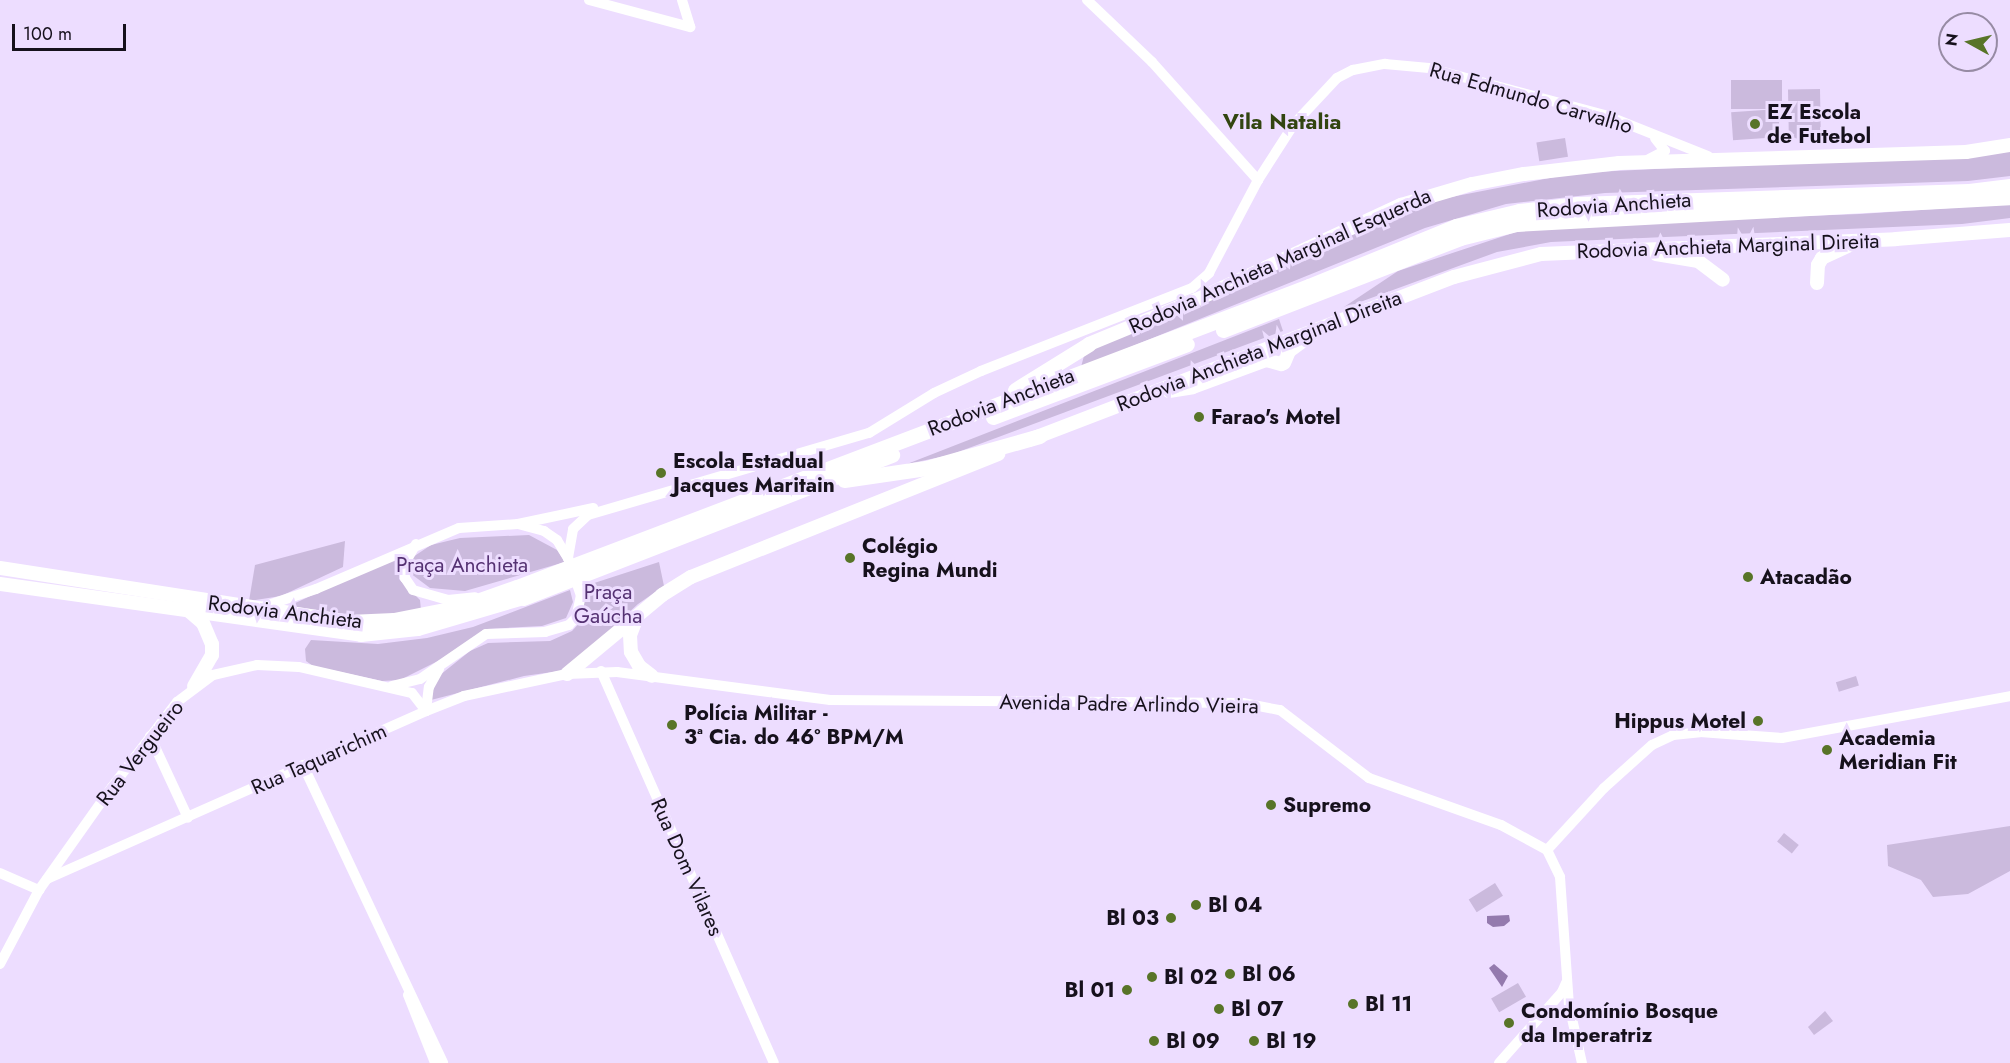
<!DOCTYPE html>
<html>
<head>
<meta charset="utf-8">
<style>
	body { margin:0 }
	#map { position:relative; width:2010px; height:1063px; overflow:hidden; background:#edddff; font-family:Jost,sans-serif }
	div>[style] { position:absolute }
	.green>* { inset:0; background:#cbbadd; transform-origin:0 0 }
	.water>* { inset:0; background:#947aae }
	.tertiary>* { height:10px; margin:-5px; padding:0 5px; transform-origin:5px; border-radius:5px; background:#fff }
	.secondary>* { height:10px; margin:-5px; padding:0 5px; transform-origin:5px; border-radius:5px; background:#fff }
	.trunk>* { height:14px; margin:-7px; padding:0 7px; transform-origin:7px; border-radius:7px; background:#fff }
	.motorway>* { height:15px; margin:-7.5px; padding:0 7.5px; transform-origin:7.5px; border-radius:7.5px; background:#fff }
	.dots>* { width:16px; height:16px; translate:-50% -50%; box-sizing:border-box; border:3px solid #edddff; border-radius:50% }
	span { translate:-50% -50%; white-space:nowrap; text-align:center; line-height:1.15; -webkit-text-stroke:6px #edddff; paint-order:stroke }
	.street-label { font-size:21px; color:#16111c }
	.poi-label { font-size:21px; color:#16111c; font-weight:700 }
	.left { translate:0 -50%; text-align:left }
	.right { translate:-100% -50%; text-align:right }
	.park-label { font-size:21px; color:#553273 }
	.neighbourhood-label { font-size:22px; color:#324510; font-weight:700 }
	.north { position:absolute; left:1938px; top:12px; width:60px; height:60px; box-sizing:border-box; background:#edddff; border:2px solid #978ba4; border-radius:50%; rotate:278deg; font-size:16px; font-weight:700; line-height:24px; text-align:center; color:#16111c }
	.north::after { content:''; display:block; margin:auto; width:21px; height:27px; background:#587428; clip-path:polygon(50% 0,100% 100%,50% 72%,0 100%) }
	.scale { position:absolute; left:12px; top:24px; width:114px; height:27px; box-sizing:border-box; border:3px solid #16111c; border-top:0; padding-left:8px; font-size:18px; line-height:21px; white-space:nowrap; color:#16111c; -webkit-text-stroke:4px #edddff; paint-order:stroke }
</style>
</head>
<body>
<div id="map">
	<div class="green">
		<div style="left:1731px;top:80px;width:51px;height:29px"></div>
		<div style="left:1820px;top:89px;width:49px;height:32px;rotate:89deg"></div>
		<div style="left:1778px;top:109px;width:28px;height:47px;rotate:86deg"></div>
		<div style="left:1565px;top:138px;width:19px;height:29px;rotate:81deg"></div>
		<div style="clip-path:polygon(2010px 151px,2010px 176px,1968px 181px,1605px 193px,1506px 204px,1425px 228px,1081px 367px,1085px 352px,1405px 210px,1441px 199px,1575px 173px)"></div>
		<div style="clip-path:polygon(2010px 204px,2010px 218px,1962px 224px,1551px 242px,1497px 252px,1341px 309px,1398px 271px,1516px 232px,1570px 225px,1860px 214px)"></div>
		<div style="clip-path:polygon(1279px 319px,1283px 331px,950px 455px,907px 464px)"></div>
		<div style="clip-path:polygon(529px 535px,557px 550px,565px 562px,465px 591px,430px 588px,410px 573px,410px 559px,431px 545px,460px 538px)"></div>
		<div style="clip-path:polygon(345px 541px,343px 567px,281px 596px,249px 601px,255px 565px)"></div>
		<div style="clip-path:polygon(400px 554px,399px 579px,420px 600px,421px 610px,373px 618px,289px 606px)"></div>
		<div style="clip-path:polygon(659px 562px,664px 586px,638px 604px,567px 670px,524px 676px,431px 700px,432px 688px,440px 675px,470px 651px,488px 643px,550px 641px,572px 631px,583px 619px,585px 586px)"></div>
		<div style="clip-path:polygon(570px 590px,573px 602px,566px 618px,542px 626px,487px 629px,442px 659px,400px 680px,382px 681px,313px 666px,306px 661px,305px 649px,311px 640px,378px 644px,427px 638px,473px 627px)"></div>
		<div style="left:1856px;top:676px;width:10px;height:21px;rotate:73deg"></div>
		<div style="clip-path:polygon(2010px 826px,2010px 871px,1968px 894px,1933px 897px,1921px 880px,1888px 866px,1887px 845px)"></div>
		<div style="left:1784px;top:833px;width:19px;height:11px;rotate:39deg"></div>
		<div style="left:1495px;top:883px;width:15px;height:31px;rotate:58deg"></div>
		<div style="left:1518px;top:983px;width:16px;height:31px;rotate:60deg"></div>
		<div style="clip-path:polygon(1825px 1011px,1833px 1021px,1814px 1035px,1808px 1027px)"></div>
	</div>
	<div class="water">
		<div style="clip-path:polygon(1509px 915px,1510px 921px,1504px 926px,1493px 927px,1487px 923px,1487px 916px)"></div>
		<div style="clip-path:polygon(1494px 964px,1508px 976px,1502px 987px,1489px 968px)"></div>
	</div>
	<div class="tertiary">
		<div style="left:589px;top:0;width:105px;rotate:15deg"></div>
		<div style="left:682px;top:0;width:28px;rotate:73deg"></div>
		<div style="left:1087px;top:0;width:90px;rotate:43.6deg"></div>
		<div style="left:1152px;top:62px;width:159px;rotate:48.1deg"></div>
		<div style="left:1649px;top:159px;width:18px;rotate:-27deg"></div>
		<div style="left:1665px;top:151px;width:16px;rotate:-128deg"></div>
		<div style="left:518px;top:524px;width:77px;rotate:-12deg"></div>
		<div style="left:568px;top:558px;width:29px;rotate:-80deg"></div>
		<div style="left:573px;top:529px;width:21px;rotate:-43deg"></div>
		<div style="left:588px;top:515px;width:293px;rotate:-16.3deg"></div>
		<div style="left:869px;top:433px;width:76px;rotate:-31.6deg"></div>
		<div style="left:934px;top:393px;width:52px;rotate:-25.1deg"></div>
		<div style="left:981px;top:371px;width:227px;rotate:-21.5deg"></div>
		<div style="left:1192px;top:288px;width:23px;rotate:-41deg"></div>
		<div style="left:1209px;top:273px;width:105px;rotate:-62.2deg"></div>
		<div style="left:1258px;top:180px;width:67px;rotate:-57.3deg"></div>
		<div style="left:1294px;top:124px;width:63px;rotate:-46.9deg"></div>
		<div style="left:1337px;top:78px;width:18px;rotate:-27deg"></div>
		<div style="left:1353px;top:70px;width:33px;rotate:-11deg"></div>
		<div style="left:1385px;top:64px;width:44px;rotate:5.2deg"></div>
		<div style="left:1429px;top:68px;width:182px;rotate:15deg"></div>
		<div style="left:1605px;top:115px;width:111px;rotate:21.7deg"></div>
		<div style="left:601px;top:671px;width:428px;rotate:66.2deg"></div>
		<div style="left:150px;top:736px;width:90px;rotate:65.1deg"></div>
		<div style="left:1547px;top:850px;width:84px;rotate:-47.4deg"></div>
		<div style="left:1604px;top:788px;width:64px;rotate:-41.9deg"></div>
		<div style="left:1652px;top:745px;width:23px;rotate:-25deg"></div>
		<div style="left:1673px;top:735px;width:27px;rotate:-6deg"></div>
		<div style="left:1700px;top:732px;width:82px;rotate:4.2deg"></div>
		<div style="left:1782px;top:738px;width:232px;rotate:-10.4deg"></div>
		<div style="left:0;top:873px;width:43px;rotate:23.6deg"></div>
	</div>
	<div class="secondary">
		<div style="left:416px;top:544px;width:24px;rotate:120deg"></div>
		<div style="left:404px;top:565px;width:13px;rotate:86deg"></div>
		<div style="left:405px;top:578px;width:14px;rotate:56deg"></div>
		<div style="left:413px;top:590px;width:36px;rotate:16deg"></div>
		<div style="left:448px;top:600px;width:27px;rotate:-6deg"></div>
		<div style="left:262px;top:607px;width:57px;rotate:-18.4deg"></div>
		<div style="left:316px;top:589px;width:155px;rotate:-23.1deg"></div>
		<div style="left:459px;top:528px;width:59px;rotate:-3.9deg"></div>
		<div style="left:518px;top:524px;width:27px;rotate:15deg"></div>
		<div style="left:544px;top:531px;width:16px;rotate:35deg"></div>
		<div style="left:557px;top:540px;width:21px;rotate:59deg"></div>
		<div style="left:568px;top:558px;width:39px;rotate:71deg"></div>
		<div style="left:581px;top:595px;width:24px;rotate:102deg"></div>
		<div style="left:576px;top:618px;width:10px;rotate:135deg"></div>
		<div style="left:569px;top:625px;width:25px;rotate:164deg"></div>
		<div style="left:545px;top:632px;width:59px;rotate:178.1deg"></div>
		<div style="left:486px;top:634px;width:80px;rotate:145.7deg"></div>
		<div style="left:420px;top:679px;width:29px;rotate:166deg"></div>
		<div style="left:426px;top:710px;width:23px;rotate:-83deg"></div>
		<div style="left:429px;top:687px;width:21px;rotate:-61deg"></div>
		<div style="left:303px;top:765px;width:329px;rotate:64.8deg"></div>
		<div style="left:47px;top:879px;width:415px;rotate:-23.9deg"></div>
		<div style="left:426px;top:711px;width:41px;rotate:-21.5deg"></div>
		<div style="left:464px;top:696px;width:105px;rotate:-12.1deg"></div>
		<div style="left:567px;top:674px;width:50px;rotate:-2.3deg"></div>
		<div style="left:617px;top:672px;width:215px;rotate:7.5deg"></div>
		<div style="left:830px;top:700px;width:413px;rotate:0.4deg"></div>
		<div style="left:1243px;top:703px;width:38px;rotate:11deg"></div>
		<div style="left:1280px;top:710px;width:112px;rotate:37.4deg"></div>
		<div style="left:1369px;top:778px;width:140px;rotate:19.6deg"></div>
		<div style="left:1501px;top:825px;width:52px;rotate:28.5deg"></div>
		<div style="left:1547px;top:850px;width:30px;rotate:64deg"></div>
		<div style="left:1560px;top:877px;width:128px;rotate:86deg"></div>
		<div style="left:1569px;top:1005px;width:59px;rotate:77.4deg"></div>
		<div style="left:0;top:964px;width:84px;rotate:-62.2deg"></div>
		<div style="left:39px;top:890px;width:126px;rotate:-54.7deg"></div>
		<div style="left:112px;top:787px;width:107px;rotate:-52.6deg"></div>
		<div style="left:177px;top:702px;width:45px;rotate:-36.9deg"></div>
		<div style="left:213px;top:675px;width:45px;rotate:-12.8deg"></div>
		<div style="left:257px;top:665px;width:42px;rotate:2.7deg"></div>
		<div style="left:299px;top:667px;width:116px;rotate:13deg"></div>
		<div style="left:412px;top:693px;width:23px;rotate:52deg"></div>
		<div style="left:408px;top:995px;width:73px;rotate:68.3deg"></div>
		<div style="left:1499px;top:1063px;width:95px;rotate:-48.4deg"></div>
		<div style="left:1562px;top:992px;width:10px;rotate:-66deg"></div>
	</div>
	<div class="trunk">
		<div style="left:1656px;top:254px;width:43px;rotate:9.5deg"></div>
		<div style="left:1698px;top:261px;width:31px;rotate:37deg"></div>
		<div style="left:1817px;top:283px;width:18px;rotate:-87deg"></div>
		<div style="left:1818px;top:265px;width:8px;rotate:-60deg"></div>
		<div style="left:1822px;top:258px;width:35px;rotate:-25deg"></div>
		<div style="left:1089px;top:344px;width:116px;rotate:-22.4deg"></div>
		<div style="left:1196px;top:300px;width:226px;rotate:-24.9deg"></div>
		<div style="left:1401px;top:205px;width:74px;rotate:-16.5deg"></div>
		<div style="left:1472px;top:184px;width:53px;rotate:-10.9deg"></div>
		<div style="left:1524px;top:174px;width:96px;rotate:-6.6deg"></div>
		<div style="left:1619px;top:163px;width:347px;rotate:-1.8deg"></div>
		<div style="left:1966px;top:152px;width:45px;rotate:-9deg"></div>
		<div style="left:1284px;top:363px;width:13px;rotate:-67deg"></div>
		<div style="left:1289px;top:351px;width:32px;rotate:-36deg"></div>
		<div style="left:1169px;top:391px;width:24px;rotate:-9deg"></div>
		<div style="left:1193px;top:387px;width:78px;rotate:-20.3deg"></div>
		<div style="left:1266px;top:360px;width:16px;rotate:15deg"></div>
		<div style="left:1029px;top:440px;width:455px;rotate:-21deg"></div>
		<div style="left:1454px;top:277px;width:90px;rotate:-14.8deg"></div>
		<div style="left:1541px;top:254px;width:355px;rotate:-2.4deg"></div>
		<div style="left:1896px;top:239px;width:114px;rotate:-4.5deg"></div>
		<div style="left:0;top:568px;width:353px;rotate:8.8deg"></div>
		<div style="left:349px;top:622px;width:45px;rotate:-2.5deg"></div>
		<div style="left:394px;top:620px;width:67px;rotate:-11.1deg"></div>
		<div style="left:460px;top:607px;width:60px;rotate:-19.3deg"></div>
		<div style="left:0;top:584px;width:365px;rotate:8deg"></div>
		<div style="left:361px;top:635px;width:57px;rotate:-6deg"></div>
		<div style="left:418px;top:629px;width:109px;rotate:-16.4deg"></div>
		<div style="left:189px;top:611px;width:18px;rotate:41deg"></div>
		<div style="left:203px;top:623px;width:23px;rotate:67deg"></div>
		<div style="left:212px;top:644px;width:11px;rotate:90deg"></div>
		<div style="left:212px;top:655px;width:36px;rotate:120deg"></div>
		<div style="left:637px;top:617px;width:19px;rotate:111deg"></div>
		<div style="left:630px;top:635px;width:17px;rotate:87deg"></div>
		<div style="left:631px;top:652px;width:16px;rotate:60deg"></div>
		<div style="left:639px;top:666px;width:16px;rotate:38deg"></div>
		<div style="left:567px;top:674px;width:124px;rotate:-39.7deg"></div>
		<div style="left:662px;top:595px;width:34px;rotate:-32deg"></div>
		<div style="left:691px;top:577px;width:331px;rotate:-21.8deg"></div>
	</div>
	<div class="motorway">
		<div style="left:1223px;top:330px;width:254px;rotate:-21.2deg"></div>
		<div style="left:1460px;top:238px;width:58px;rotate:-14deg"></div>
		<div style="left:1516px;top:224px;width:495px;rotate:-3.1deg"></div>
		<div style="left:1015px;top:390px;width:87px;rotate:-31.9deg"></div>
		<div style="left:993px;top:417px;width:207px;rotate:-20.6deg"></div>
		<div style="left:844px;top:480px;width:83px;rotate:-8.3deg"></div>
		<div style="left:926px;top:468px;width:118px;rotate:-15.7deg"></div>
		<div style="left:517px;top:587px;width:847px;rotate:-20.81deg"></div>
		<div style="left:1309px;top:286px;width:159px;rotate:-22.2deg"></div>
		<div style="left:1456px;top:226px;width:65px;rotate:-13.4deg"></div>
		<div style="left:1519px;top:211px;width:58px;rotate:-6.9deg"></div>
		<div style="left:1577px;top:204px;width:392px;rotate:-1.9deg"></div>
		<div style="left:1969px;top:191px;width:41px;rotate:-7deg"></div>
		<div style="left:523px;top:598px;width:396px;rotate:-21.2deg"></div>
	</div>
	<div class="dots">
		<div style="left:1755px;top:124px;background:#587428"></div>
		<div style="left:1199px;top:417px;background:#587428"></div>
		<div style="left:661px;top:473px;background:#587428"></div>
		<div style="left:850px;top:558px;background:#587428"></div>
		<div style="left:1748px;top:577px;background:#587428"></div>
		<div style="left:1758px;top:721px;background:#587428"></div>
		<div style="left:672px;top:725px;background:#587428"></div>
		<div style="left:1827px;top:750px;background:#587428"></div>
		<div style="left:1271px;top:805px;background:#587428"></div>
		<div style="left:1196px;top:905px;background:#587428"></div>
		<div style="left:1171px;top:918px;background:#587428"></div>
		<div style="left:1230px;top:974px;background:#587428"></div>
		<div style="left:1152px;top:977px;background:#587428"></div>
		<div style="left:1127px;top:990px;background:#587428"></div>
		<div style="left:1353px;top:1004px;background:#587428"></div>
		<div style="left:1219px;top:1009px;background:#587428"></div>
		<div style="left:1509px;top:1023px;background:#587428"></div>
		<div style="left:1154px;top:1041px;background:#587428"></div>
		<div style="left:1254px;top:1041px;background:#587428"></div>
	</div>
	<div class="street-label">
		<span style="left:1531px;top:98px;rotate:16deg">Rua Edmundo Carvalho</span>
		<span style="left:1614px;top:205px;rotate:-4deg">Rodovia Anchieta</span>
		<span style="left:1728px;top:246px;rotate:-2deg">Rodovia Anchieta Marginal Direita</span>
		<span style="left:1280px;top:261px;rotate:-24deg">Rodovia Anchieta Marginal Esquerda</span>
		<span style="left:1259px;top:351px;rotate:-21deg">Rodovia Anchieta Marginal Direita</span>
		<span style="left:1001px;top:402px;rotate:-21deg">Rodovia Anchieta</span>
		<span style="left:285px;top:612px;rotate:7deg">Rodovia Anchieta</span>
		<span style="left:1129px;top:704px;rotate:1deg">Avenida Padre Arlindo Vieira</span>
		<span style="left:140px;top:753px;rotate:-52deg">Rua Vergueiro</span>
		<span style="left:319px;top:759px;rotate:-24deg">Rua Taquarichim</span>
		<span style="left:687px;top:867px;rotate:66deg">Rua Dom Vilares</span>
	</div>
	<div class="poi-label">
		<span class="left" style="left:1767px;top:124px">EZ Escola<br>de Futebol</span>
		<span class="left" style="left:1211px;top:417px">Farao's Motel</span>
		<span class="left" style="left:673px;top:473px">Escola Estadual<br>Jacques Maritain</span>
		<span class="left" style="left:862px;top:558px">Colégio<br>Regina Mundi</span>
		<span class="left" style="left:1760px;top:577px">Atacadão</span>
		<span class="left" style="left:684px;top:725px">Polícia Militar -<br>3ª Cia. do 46º BPM/M</span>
		<span class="right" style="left:1746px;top:721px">Hippus Motel</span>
		<span class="left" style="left:1839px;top:750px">Academia<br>Meridian Fit</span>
		<span class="left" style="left:1283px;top:805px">Supremo</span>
		<span class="left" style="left:1208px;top:905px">Bl 04</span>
		<span class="right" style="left:1159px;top:918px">Bl 03</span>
		<span class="left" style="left:1242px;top:974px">Bl 06</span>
		<span class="left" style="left:1164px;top:977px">Bl 02</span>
		<span class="right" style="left:1115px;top:990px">Bl 01</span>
		<span class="left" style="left:1365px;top:1004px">Bl 11</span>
		<span class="left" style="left:1231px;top:1009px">Bl 07</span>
		<span class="left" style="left:1521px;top:1023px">Condomínio Bosque<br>da Imperatriz</span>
		<span class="left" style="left:1166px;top:1041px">Bl 09</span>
		<span class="left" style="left:1266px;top:1041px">Bl 19</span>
	</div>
	<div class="park-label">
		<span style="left:462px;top:565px">Praça Anchieta</span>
		<span style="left:608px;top:604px">Praça<br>Gaúcha</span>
	</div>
	<div class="neighbourhood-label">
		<span style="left:1282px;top:122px">Vila Natalia</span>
	</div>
	<div class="north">N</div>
	<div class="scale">100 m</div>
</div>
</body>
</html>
